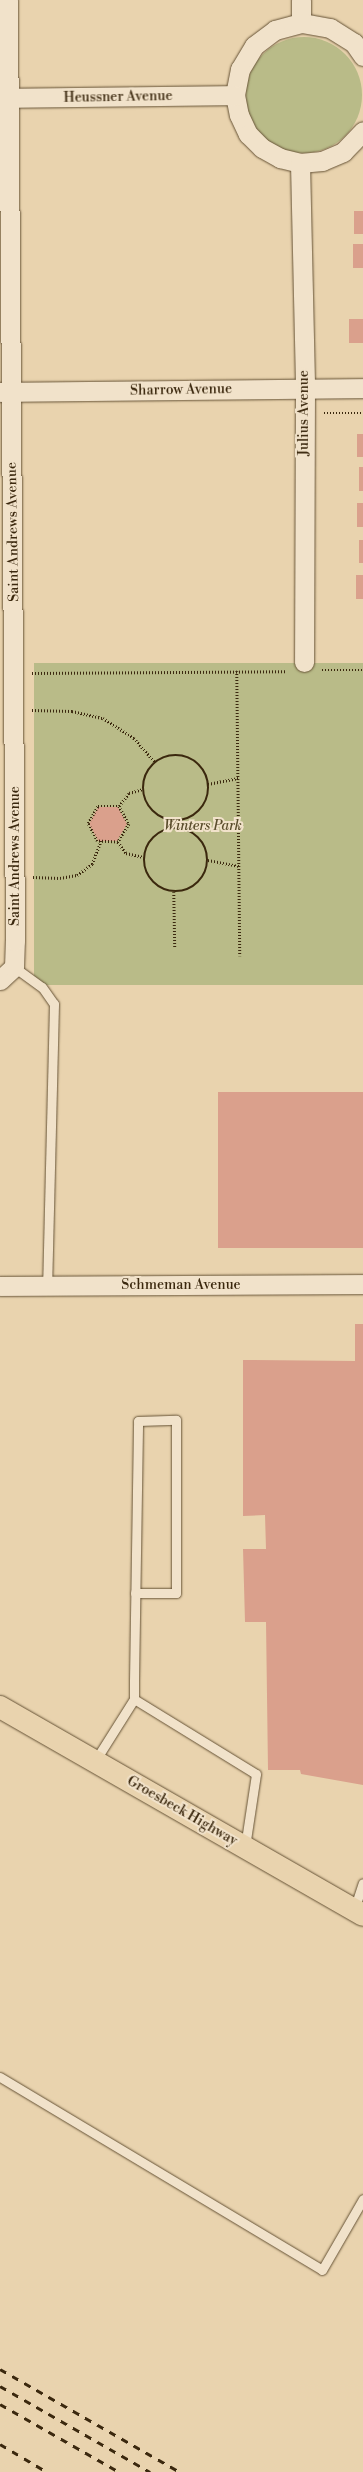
<!DOCTYPE html>
<html>
<head>
<meta charset="utf-8">
<style>
	body { margin:0 }
	#map { position:relative; width:363px; height:2472px; overflow:hidden; background:#e9d3ae; font-family:"Libre Bodoni",serif }
	div>[style] { position:absolute }
	.green>* { inset:0; background:#b9bb88; transform-origin:0 0 }
	.round { border-radius:50% }
	.building>* { inset:0; background:#daa08c; transform-origin:0 0 }
	.path>* { height:2.5px; margin-top:-1.25px; transform-origin:0; background:repeating-linear-gradient(90deg,#3b280e 0 1px,transparent 0 3px) }
	.path>.ring { margin:-1.25px; padding:0; box-sizing:content-box; background:none; border:2.5px solid #3b280e; border-radius:50% }
	.roads { filter:drop-shadow(0 0 1px #665336) drop-shadow(0 0 1px #665336) }
	.service>* { height:9px; margin:-4.5px; padding:0 4.5px; transform-origin:4.5px; border-radius:4.5px; background:#f1e2ca }
	.minor>* { height:19px; margin:-9.5px; padding:0 9.5px; transform-origin:9.5px; border-radius:9.5px; background:#f1e2ca }
	.primary>* { height:22px; margin:-11px; padding:0 11px; transform-origin:11px; border-radius:11px; background:#e9d3ae }
	.rail>* { height:3px; margin-top:-1.5px; transform-origin:0; background:repeating-linear-gradient(90deg,#3b280e 0 7px,transparent 0 14px) }
	span { translate:-50% -50%; white-space:nowrap; text-align:center; line-height:1.15; -webkit-text-stroke:4px #f1e2ca; paint-order:stroke }
	.street-label { font-size:14px; color:#3b280e }
	.park-label { font-size:14px; color:#5a4d2c; font-style:italic }
</style>
</head>
<body>
<div id="map">
	<div class="green">
		<div class="round" style="left:246px;top:37px;width:116px;height:116px"></div>
		<div style="left:363px;top:663px;width:322px;height:329px;rotate:90deg"></div>
	</div>
	<div class="building">
		<div style="left:354px;top:211px;width:9px;height:23px"></div>
		<div style="left:353px;top:244px;width:10px;height:24px"></div>
		<div style="left:349px;top:319px;width:14px;height:24px"></div>
		<div style="left:357px;top:434px;width:6px;height:23px"></div>
		<div style="left:359px;top:467px;width:4px;height:24px"></div>
		<div style="left:357px;top:503px;width:6px;height:24px"></div>
		<div style="left:359px;top:540px;width:4px;height:23px"></div>
		<div style="left:356px;top:575px;width:7px;height:24px"></div>
		<div style="clip-path:polygon(98px 807px,118px 807px,127px 824px,117px 841px,98px 841px,89px 824px)"></div>
		<div style="left:218px;top:1092px;width:145px;height:156px"></div>
		<div style="clip-path:polygon(355px 1324px,363px 1324px,363px 1785px,301px 1774px,300px 1770px,268px 1770px,266px 1622px,245px 1622px,243px 1549px,266px 1549px,265px 1515px,243px 1516px,243px 1360px,355px 1361px)"></div>
	</div>
	<div class="path">
		<div style="left:324px;top:413px;width:39px"></div>
		<div style="left:322px;top:670px;width:41px"></div>
		<div style="left:237px;top:671px;width:285px;rotate:89.4deg"></div>
		<div style="left:32px;top:673px;width:255px;rotate:-0.4deg"></div>
		<div style="left:32px;top:710px;width:40px;rotate:1.4deg"></div>
		<div style="left:72px;top:711px;width:32px;rotate:13deg"></div>
		<div style="left:103px;top:718px;width:37px;rotate:33deg"></div>
		<div style="left:134px;top:738px;width:32px;rotate:49deg"></div>
		<div class="ring" style="left:143px;top:755px;width:63.5px;height:63.5px"></div>
		<div style="left:208px;top:784px;width:31px;rotate:-11deg"></div>
		<div style="left:98px;top:806px;width:21px"></div>
		<div style="left:119px;top:806px;width:21px;rotate:61deg"></div>
		<div style="left:129px;top:824px;width:21px;rotate:121deg"></div>
		<div style="left:118px;top:842px;width:21px;rotate:-177deg"></div>
		<div style="left:97px;top:841px;width:20px;rotate:-117deg"></div>
		<div style="left:88px;top:823px;width:20px;rotate:-60deg"></div>
		<div style="left:119px;top:806px;width:16px;rotate:-52deg"></div>
		<div style="left:129px;top:793px;width:15px;rotate:-16deg"></div>
		<div class="ring" style="left:144px;top:828px;width:61.5px;height:61.5px"></div>
		<div style="left:118px;top:842px;width:14px;rotate:54deg"></div>
		<div style="left:126px;top:853px;width:18px;rotate:13deg"></div>
		<div style="left:208px;top:860px;width:32px;rotate:11deg"></div>
		<div style="left:33px;top:877px;width:27px;rotate:2deg"></div>
		<div style="left:60px;top:878px;width:17px;rotate:-10deg"></div>
		<div style="left:77px;top:875px;width:19px;rotate:-36deg"></div>
		<div style="left:92px;top:864px;width:25px;rotate:-69deg"></div>
		<div style="left:174px;top:892px;width:55px;rotate:89deg"></div>
	</div>
	<div class="roads">
		<div class="service">
			<div style="left:14px;top:967px;width:34px;rotate:36deg"></div>
			<div style="left:42px;top:987px;width:21px;rotate:55deg"></div>
			<div style="left:54px;top:1004px;width:282px;rotate:91.4deg"></div>
			<div style="left:134px;top:1699px;width:18px;rotate:-90deg"></div>
			<div style="left:134px;top:1681px;width:260px;rotate:-89.1deg"></div>
			<div style="left:138px;top:1421px;width:38px;rotate:-2deg"></div>
			<div style="left:176px;top:1420px;width:173px;rotate:90deg"></div>
			<div style="left:176px;top:1593px;width:41px;rotate:180deg"></div>
			<div style="left:95px;top:1761px;width:73px;rotate:-57.8deg"></div>
			<div style="left:134px;top:1699px;width:143px;rotate:31.6deg"></div>
			<div style="left:256px;top:1774px;width:74px;rotate:98.6deg"></div>
			<div style="left:354px;top:1910px;width:28px;rotate:-72deg"></div>
			<div style="left:0;top:2077px;width:375px;rotate:30.9deg"></div>
			<div style="left:322px;top:2270px;width:82px;rotate:-60deg"></div>
		</div>
		<div class="minor">
			<div style="left:301px;top:0;width:23px;rotate:90deg"></div>
			<div style="left:363px;top:56px;width:16px;rotate:-125deg"></div>
			<div style="left:354px;top:43px;width:28px;rotate:-148deg"></div>
			<div style="left:330px;top:28px;width:29px;rotate:-170deg"></div>
			<div style="left:301px;top:23px;width:27px;rotate:165deg"></div>
			<div style="left:275px;top:30px;width:26px;rotate:143deg"></div>
			<div style="left:254px;top:46px;width:27px;rotate:121deg"></div>
			<div style="left:240px;top:69px;width:26px;rotate:101deg"></div>
			<div style="left:235px;top:95px;width:20px;rotate:79deg"></div>
			<div style="left:239px;top:115px;width:21px;rotate:65deg"></div>
			<div style="left:248px;top:134px;width:20px;rotate:45deg"></div>
			<div style="left:262px;top:148px;width:21px;rotate:29deg"></div>
			<div style="left:280px;top:158px;width:21px;rotate:14deg"></div>
			<div style="left:300px;top:163px;width:22px;rotate:-5deg"></div>
			<div style="left:322px;top:161px;width:23px;rotate:-23deg"></div>
			<div style="left:343px;top:152px;width:29px;rotate:-46deg"></div>
			<div style="left:0;top:98px;width:235px;rotate:-0.7deg"></div>
			<div style="left:300px;top:163px;width:226px;rotate:88.7deg"></div>
			<div style="left:305px;top:389px;width:273px;rotate:90.2deg"></div>
			<div style="left:0;top:392px;width:363px;rotate:-0.6deg"></div>
			<div style="left:0;top:980px;width:19px;rotate:-43deg"></div>
			<div style="left:14px;top:967px;width:26px;rotate:-88deg"></div>
			<div style="left:15px;top:941px;width:941px;rotate:-90.43deg"></div>
			<div style="left:0;top:1286px;width:363px;rotate:-0.3deg"></div>
		</div>
		<div class="primary">
			<div style="left:0;top:1707px;width:418px;rotate:29.8deg"></div>
		</div>
	</div>
	<div class="rail">
		<div style="left:0;top:2369px;width:207px;rotate:29.8deg"></div>
		<div style="left:0;top:2386px;width:173px;rotate:29.8deg"></div>
		<div style="left:0;top:2404px;width:137px;rotate:29.7deg"></div>
		<div style="left:0;top:2444px;width:55px;rotate:30.8deg"></div>
	</div>
	<div class="street-label">
		<span style="left:118px;top:97px;rotate:-1deg">Heussner Avenue</span>
		<span style="left:181px;top:390px;rotate:-1deg">Sharrow Avenue</span>
		<span style="left:304px;top:413px;rotate:-90deg">Julius Avenue</span>
		<span style="left:13px;top:532px;rotate:-91deg">Saint Andrews Avenue</span>
		<span style="left:15px;top:856px;rotate:-90deg">Saint Andrews Avenue</span>
		<span style="left:181px;top:1285px">Schmeman Avenue</span>
		<span style="left:182px;top:1811px;rotate:30deg">Groesbeck Highway</span>
	</div>
	<div class="park-label">
		<span style="left:203px;top:826px">Winters Park</span>
	</div>
</div>
</body>
</html>
